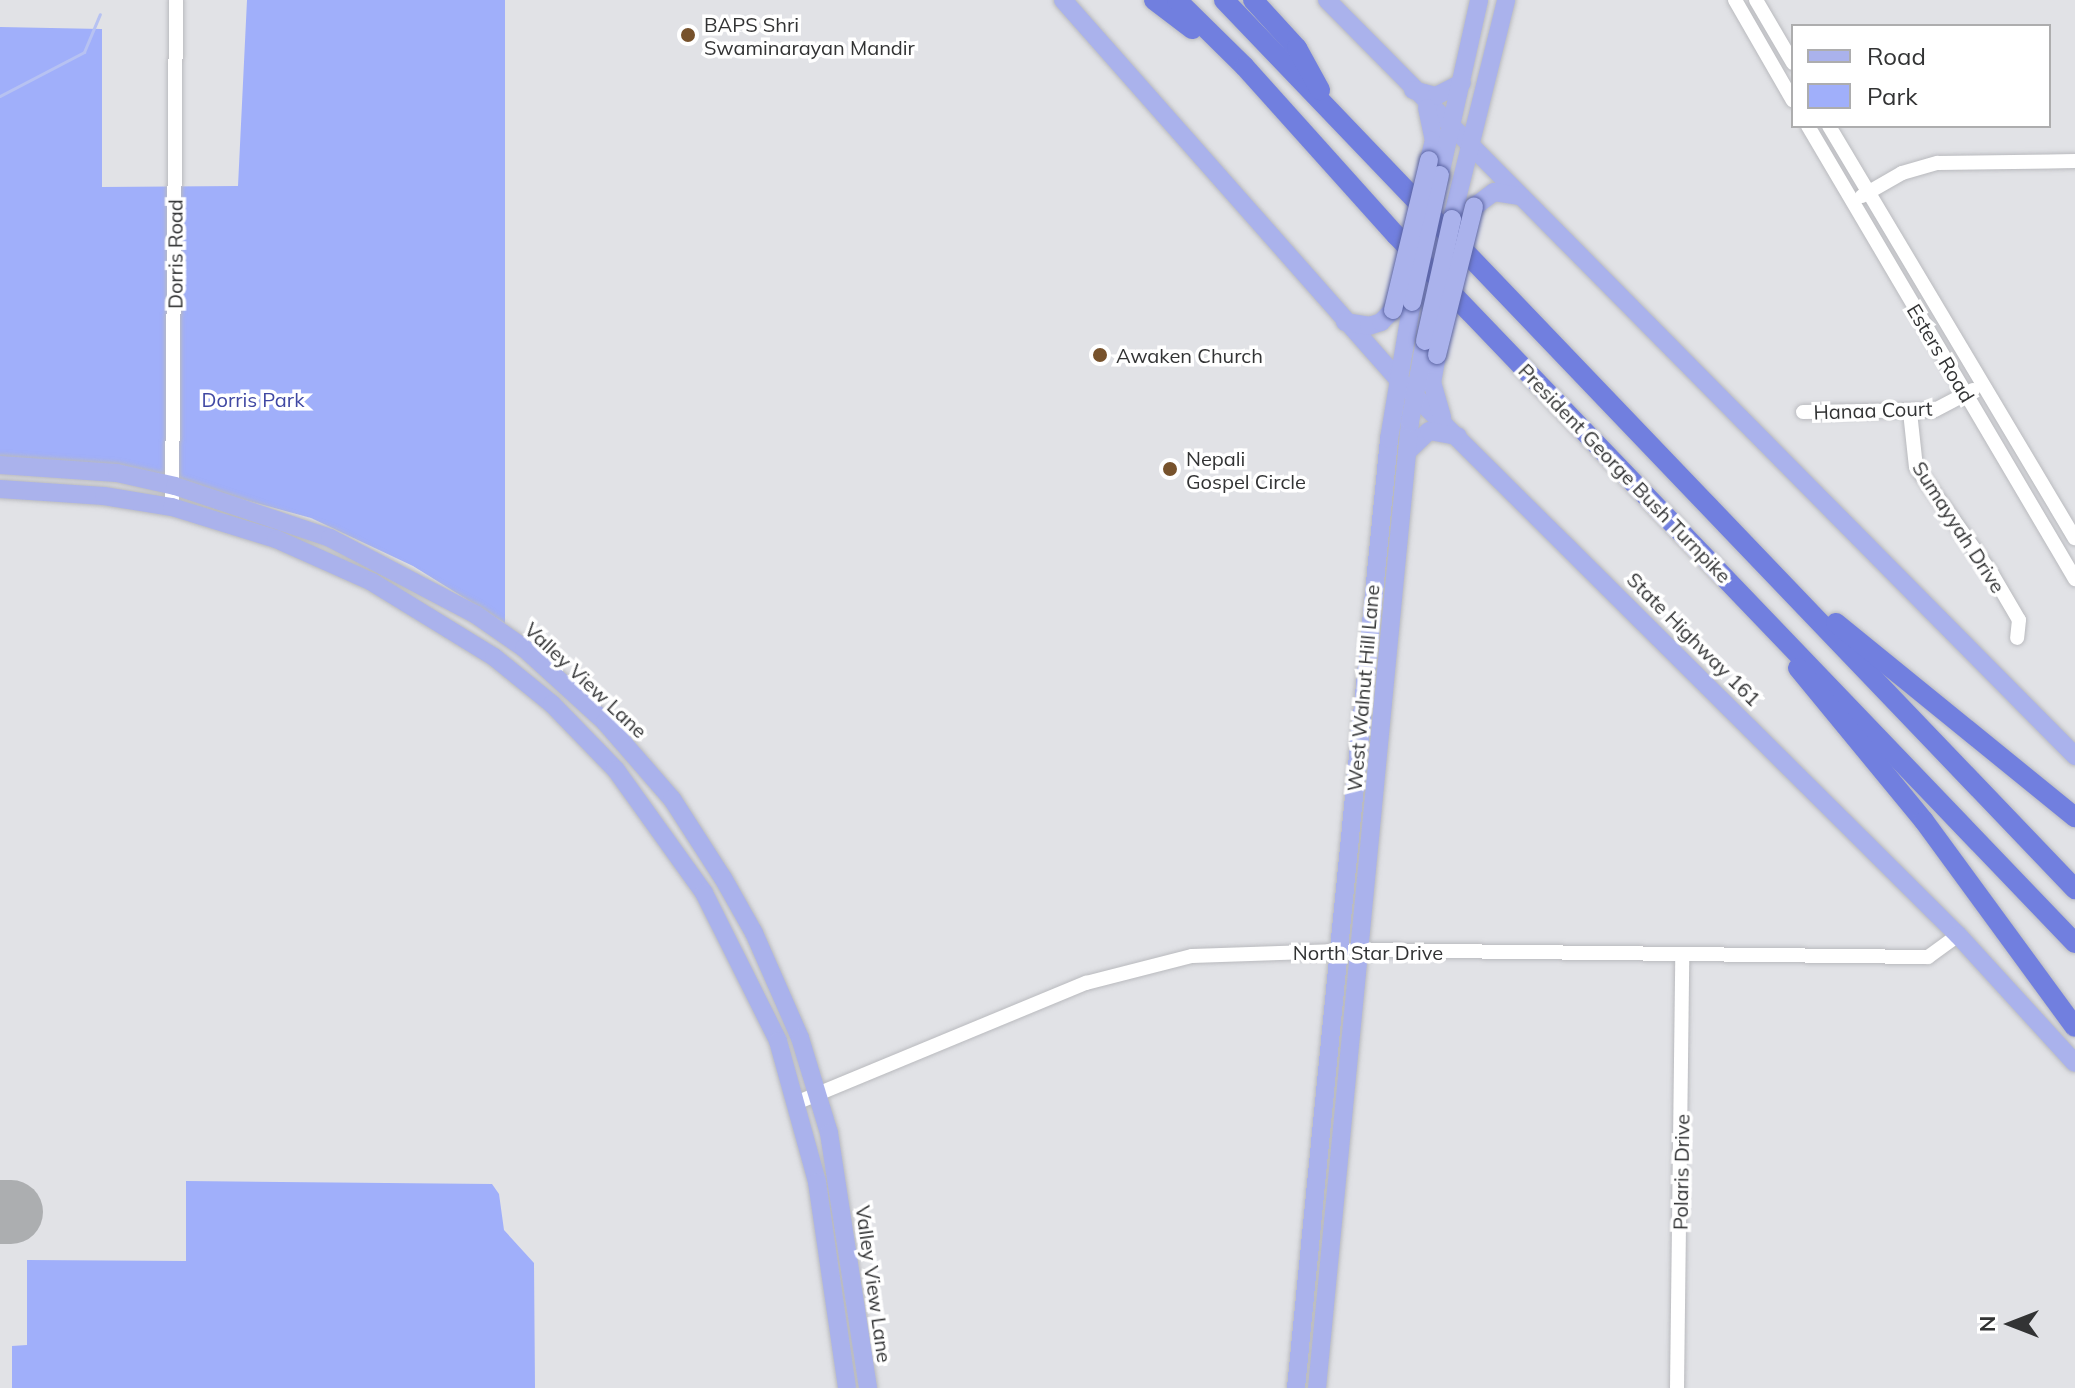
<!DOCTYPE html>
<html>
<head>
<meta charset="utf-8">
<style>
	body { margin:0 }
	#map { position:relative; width:2075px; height:1388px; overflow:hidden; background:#e1e2e6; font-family:Mulish,sans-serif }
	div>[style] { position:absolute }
	.green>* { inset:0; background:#a0affa }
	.stream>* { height:3px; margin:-1.5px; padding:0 1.5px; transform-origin:1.5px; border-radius:1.5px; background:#b7c2f2 }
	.runway>* { height:64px; margin:-32px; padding:0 32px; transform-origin:32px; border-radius:32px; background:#acaeb0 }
	.roads { filter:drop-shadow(0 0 2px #b9babe) drop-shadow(0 0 2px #b9babe) }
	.minor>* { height:14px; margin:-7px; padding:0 7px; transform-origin:7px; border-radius:7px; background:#fff }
	.major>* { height:18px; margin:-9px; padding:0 9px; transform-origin:9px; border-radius:9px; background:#aab2ec }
	.highway>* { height:20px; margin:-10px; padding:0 10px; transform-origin:10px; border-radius:10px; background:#717fdf }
	.bridges { filter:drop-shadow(0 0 2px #5b64a3) drop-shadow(0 0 2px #5b64a3) }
	.major-bridge>* { height:18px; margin:-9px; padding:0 9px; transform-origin:9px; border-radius:9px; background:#aab2ec }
	.dots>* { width:22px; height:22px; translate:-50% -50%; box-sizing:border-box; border:4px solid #fff; border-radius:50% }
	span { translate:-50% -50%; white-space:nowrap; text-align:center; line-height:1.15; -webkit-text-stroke:7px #fff; paint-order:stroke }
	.poi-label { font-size:20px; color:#323334 }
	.left { translate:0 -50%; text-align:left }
	.street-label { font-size:20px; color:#323334 }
	.park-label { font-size:20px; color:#4048a3 }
	.legend { position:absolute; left:1791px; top:24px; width:260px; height:104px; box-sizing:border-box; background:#fff; border:2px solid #adadae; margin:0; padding:10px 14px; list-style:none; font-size:24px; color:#323334 }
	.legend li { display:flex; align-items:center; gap:16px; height:40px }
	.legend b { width:40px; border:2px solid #adadae }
	.north { position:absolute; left:1971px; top:1284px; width:80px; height:80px; -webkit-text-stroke:6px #fff; paint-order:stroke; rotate:270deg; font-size:22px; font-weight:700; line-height:32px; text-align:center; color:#323334 }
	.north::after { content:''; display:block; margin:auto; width:28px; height:36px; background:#323334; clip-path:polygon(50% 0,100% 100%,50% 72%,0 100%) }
</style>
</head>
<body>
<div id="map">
	<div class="green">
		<div style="clip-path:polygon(247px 0,505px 0,505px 623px,413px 566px,311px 518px,117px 465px,0 460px,0 27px,102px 29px,102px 187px,238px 186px)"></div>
		<div style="clip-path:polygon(186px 1181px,492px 1184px,499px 1194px,504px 1230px,534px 1263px,535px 1388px,12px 1388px,12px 1346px,27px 1345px,27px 1260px,186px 1261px)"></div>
	</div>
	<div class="stream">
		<div style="left:0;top:96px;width:95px;rotate:-27.6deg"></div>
		<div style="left:84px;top:52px;width:41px;rotate:-67.2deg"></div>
	</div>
	<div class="runway">
		<div style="left:0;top:1212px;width:11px"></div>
	</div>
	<div class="roads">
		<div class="minor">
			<div style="left:1735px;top:0;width:116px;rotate:60.1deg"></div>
			<div style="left:1756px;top:0;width:73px;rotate:59.6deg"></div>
			<div style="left:1808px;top:126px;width:526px;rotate:59.48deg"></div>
			<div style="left:1829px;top:126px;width:480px;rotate:59.2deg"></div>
			<div style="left:1862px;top:196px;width:46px;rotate:-29.9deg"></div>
			<div style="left:1902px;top:173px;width:37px;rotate:-16deg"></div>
			<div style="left:1938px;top:163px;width:137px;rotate:-0.8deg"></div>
			<div style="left:1803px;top:412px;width:132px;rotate:-0.9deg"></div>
			<div style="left:1935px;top:410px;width:43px;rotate:-27.8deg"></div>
			<div style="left:1910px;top:412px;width:55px;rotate:83.8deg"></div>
			<div style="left:1916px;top:467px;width:131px;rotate:54.6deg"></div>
			<div style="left:1992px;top:574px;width:53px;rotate:59.6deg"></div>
			<div style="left:2019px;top:620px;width:18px;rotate:96deg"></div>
			<div style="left:172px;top:507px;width:507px;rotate:-89.55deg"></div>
			<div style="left:798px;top:1102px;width:312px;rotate:-22.5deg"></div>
			<div style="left:1086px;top:983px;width:109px;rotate:-14.3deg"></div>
			<div style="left:1192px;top:956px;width:168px;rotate:-2deg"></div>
			<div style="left:1360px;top:950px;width:568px;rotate:0.71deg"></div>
			<div style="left:1928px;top:957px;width:37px;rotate:-36deg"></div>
			<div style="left:1677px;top:1388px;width:433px;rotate:-89.3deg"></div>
		</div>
		<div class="major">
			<div style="left:1063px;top:0;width:503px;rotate:48.55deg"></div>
			<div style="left:1396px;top:377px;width:792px;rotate:44.8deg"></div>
			<div style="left:1958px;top:935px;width:173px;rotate:47.6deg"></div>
			<div style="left:1327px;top:0;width:1064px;rotate:45.3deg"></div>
			<div style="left:1413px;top:90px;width:24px;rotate:15deg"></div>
			<div style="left:1436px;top:96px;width:29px;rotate:-27deg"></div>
			<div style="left:1427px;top:108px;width:33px;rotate:78deg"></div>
			<div style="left:1434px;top:140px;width:21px;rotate:104deg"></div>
			<div style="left:1440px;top:175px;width:179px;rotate:-77.4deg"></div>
			<div style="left:1474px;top:207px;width:25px;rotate:-37deg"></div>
			<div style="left:1494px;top:192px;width:26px;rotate:9deg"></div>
			<div style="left:1452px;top:219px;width:226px;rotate:-76.1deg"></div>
			<div style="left:1345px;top:322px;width:24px;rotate:9deg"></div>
			<div style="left:1369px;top:326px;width:13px;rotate:-18deg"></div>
			<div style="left:1381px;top:322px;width:17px;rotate:-45deg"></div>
			<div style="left:1437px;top:355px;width:27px;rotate:100deg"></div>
			<div style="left:1432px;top:382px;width:37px;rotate:74deg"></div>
			<div style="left:1407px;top:452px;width:30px;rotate:-44deg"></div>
			<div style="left:1429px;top:431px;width:29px;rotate:10deg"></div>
			<div style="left:0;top:465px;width:117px;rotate:3.9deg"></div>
			<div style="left:117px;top:473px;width:59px;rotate:12.6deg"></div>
			<div style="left:175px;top:486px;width:163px;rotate:18.5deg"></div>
			<div style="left:330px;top:538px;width:164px;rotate:27.7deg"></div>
			<div style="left:475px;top:614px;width:60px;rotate:34.8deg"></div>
			<div style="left:524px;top:648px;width:110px;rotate:42.4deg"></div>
			<div style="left:605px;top:722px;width:102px;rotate:49deg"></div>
			<div style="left:672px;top:799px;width:94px;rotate:57.2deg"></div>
			<div style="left:723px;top:878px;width:63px;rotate:60.6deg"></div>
			<div style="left:754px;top:933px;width:115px;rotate:66.3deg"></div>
			<div style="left:800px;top:1038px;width:99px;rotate:73deg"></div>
			<div style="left:829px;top:1133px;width:258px;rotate:81.3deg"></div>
			<div style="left:0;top:489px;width:104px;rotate:3.9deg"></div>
			<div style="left:104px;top:496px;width:69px;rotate:9.2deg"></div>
			<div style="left:172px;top:507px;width:109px;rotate:17.1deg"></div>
			<div style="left:276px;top:539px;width:105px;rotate:24.1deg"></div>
			<div style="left:372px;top:582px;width:143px;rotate:31.6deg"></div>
			<div style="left:494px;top:657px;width:75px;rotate:39deg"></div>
			<div style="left:552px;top:704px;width:92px;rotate:45.9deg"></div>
			<div style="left:616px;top:770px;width:151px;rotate:54.4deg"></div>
			<div style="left:704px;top:893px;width:165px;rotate:63.4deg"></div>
			<div style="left:778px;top:1041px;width:146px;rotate:74.5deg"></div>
			<div style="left:817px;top:1182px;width:208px;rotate:81.7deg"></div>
			<div style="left:1296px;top:1388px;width:954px;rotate:-84.4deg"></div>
			<div style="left:1389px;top:439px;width:139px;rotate:-80.5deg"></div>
			<div style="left:1317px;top:1388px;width:970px;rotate:-84.5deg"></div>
			<div style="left:1410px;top:422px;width:82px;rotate:-79.5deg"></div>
		</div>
		<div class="highway">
			<div style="left:1154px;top:0;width:48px;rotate:37.3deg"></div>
			<div style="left:1177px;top:0;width:95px;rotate:44.6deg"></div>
			<div style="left:1245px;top:67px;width:226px;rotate:48.1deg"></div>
			<div style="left:1396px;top:235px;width:981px;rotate:46.2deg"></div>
			<div style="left:1224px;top:0;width:1231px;rotate:46.25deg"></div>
			<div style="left:1253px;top:0;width:65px;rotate:47.5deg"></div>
			<div style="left:1297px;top:48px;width:48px;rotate:61.3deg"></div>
			<div style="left:1836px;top:623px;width:308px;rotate:39.1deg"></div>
			<div style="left:1798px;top:668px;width:198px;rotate:50.5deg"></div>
			<div style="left:1924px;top:821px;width:255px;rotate:53.8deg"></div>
		</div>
	</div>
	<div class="bridges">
		<div class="major-bridge">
			<div style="left:1412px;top:302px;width:130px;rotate:-77.6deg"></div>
			<div style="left:1393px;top:310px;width:154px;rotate:-76.5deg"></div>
			<div style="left:1425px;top:341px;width:125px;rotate:-77.5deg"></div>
			<div style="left:1437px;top:355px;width:153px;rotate:-76deg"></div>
		</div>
	</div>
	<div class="dots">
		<div style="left:688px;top:35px;background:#77522c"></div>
		<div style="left:1100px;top:355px;background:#77522c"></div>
		<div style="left:1170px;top:469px;background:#77522c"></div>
	</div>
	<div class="poi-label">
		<span class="left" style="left:704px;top:36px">BAPS Shri<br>Swaminarayan Mandir</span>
		<span class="left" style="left:1116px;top:355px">Awaken Church</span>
		<span class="left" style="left:1186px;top:470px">Nepali<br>Gospel Circle</span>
	</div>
	<div class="street-label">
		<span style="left:175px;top:254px;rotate:-90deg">Dorris Road</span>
		<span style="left:1941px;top:353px;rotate:59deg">Esters Road</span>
		<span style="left:1873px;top:410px;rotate:-2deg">Hanaa Court</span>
		<span style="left:1625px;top:473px;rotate:46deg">President George Bush Turnpike</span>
		<span style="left:1959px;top:527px;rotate:57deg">Sumayyah Drive</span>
		<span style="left:1694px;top:639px;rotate:45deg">State Highway 161</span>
		<span style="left:586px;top:680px;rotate:43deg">Valley View Lane</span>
		<span style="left:1363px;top:688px;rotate:-85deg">West Walnut Hill Lane</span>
		<span style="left:1368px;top:952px">North Star Drive</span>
		<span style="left:1681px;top:1172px;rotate:-89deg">Polaris Drive</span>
		<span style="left:874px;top:1284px;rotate:82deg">Valley View Lane</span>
	</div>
	<div class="park-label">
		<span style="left:253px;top:399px">Dorris Park</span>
	</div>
	<ul class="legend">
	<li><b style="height:10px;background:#aab2ec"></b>Road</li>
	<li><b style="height:22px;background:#a0affa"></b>Park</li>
	</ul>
	<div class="north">N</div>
</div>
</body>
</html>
